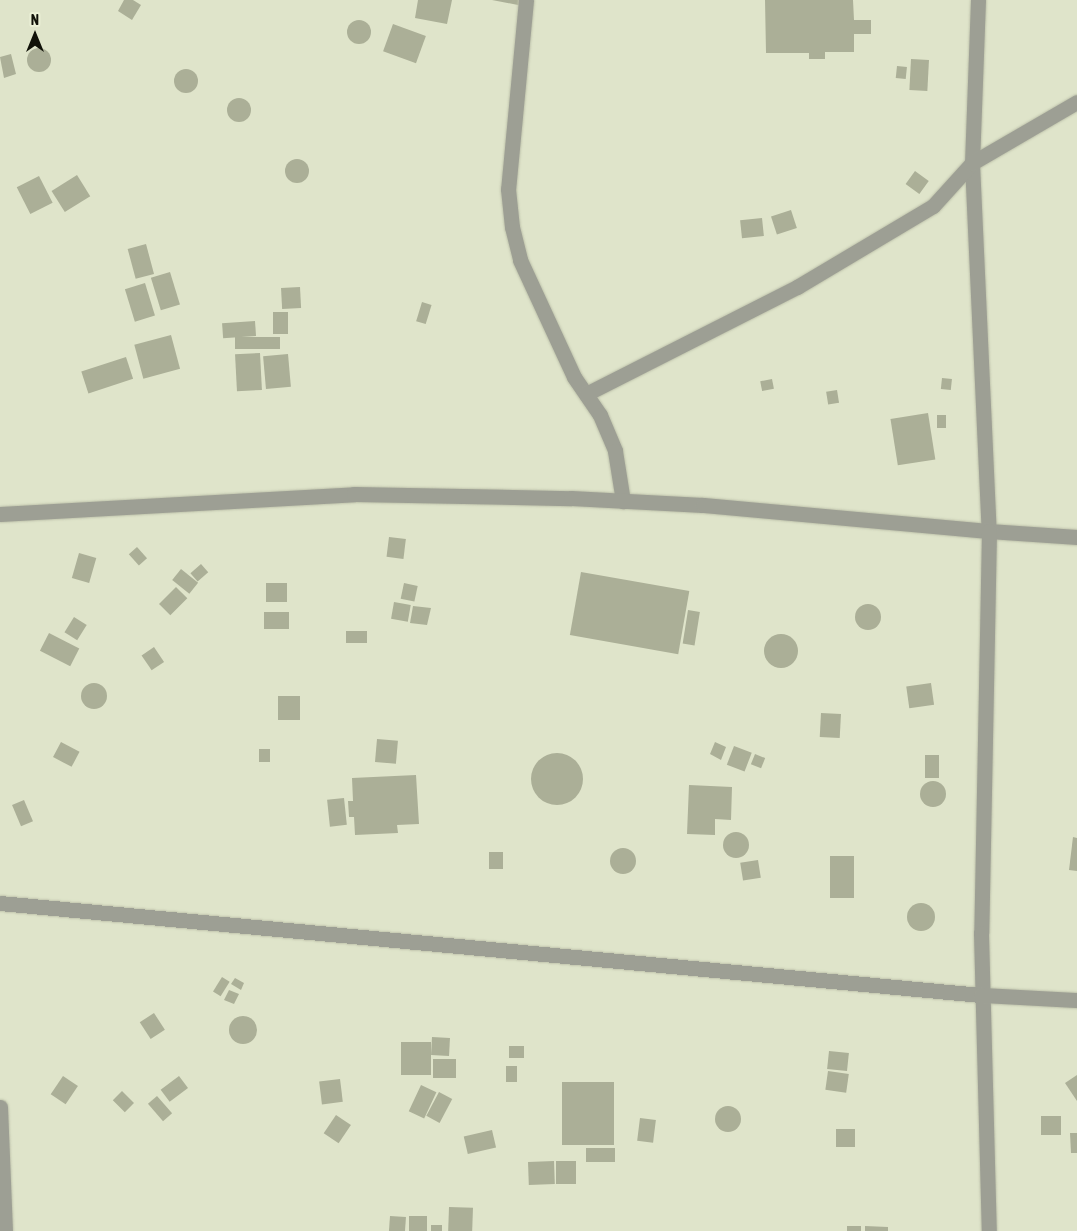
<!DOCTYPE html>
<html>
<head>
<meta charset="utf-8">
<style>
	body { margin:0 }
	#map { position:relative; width:1077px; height:1231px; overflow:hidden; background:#dfe4ca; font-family:"Asap Condensed",sans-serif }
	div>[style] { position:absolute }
	.building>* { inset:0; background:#abaf97; transform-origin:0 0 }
	.round { border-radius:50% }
	.roads { filter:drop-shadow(0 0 1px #bec2ab) drop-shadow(0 0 1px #bec2ab) }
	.minor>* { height:15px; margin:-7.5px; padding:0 7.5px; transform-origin:7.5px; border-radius:7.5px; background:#9d9f94 }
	span { translate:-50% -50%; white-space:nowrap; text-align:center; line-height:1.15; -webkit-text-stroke:4px #ecf1d7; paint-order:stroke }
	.north { position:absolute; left:10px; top:10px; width:50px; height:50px; -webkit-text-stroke:4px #ecf1d7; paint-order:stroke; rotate:0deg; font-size:14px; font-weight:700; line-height:20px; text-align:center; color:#111209 }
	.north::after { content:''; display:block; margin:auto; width:18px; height:22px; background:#111209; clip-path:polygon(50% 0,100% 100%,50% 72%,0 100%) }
</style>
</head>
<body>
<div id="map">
	<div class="building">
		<div style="clip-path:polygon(124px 0,133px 0,141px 5px,132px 20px,118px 11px)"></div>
		<div style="clip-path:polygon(418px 0,452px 0,447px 24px,415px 18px)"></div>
		<div style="clip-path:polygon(492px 0,524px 0,523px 6px)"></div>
		<div style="clip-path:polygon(765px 0,853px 0,854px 20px,871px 20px,871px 34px,854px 34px,854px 52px,825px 52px,825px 59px,809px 59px,809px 53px,766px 53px)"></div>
		<div class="round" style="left:347px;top:20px;width:24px;height:24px"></div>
		<div style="left:393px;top:24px;width:35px;height:29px;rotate:20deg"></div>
		<div class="round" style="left:27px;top:48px;width:24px;height:24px"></div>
		<div style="clip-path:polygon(11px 54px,16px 74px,4px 78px,0 57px)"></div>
		<div style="left:911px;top:59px;width:18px;height:31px;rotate:3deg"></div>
		<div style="left:897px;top:66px;width:10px;height:12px;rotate:6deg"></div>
		<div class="round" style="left:174px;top:69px;width:24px;height:24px"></div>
		<div class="round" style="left:227px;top:98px;width:24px;height:24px"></div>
		<div class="round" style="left:285px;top:159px;width:24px;height:24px"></div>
		<div style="left:915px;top:171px;width:17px;height:16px;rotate:36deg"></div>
		<div style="left:77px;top:175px;width:25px;height:30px;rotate:58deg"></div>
		<div style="left:39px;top:176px;width:30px;height:25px;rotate:63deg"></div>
		<div style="left:791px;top:210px;width:19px;height:21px;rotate:72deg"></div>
		<div style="left:762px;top:218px;width:18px;height:22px;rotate:84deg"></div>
		<div style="left:146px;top:244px;width:31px;height:19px;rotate:75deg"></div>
		<div style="left:170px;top:272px;width:34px;height:20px;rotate:73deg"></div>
		<div style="left:145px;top:283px;width:34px;height:21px;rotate:73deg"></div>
		<div style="left:300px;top:287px;width:21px;height:19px;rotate:87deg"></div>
		<div style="left:422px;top:302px;width:10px;height:20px;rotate:17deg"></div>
		<div style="left:273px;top:312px;width:15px;height:22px"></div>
		<div style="left:255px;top:321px;width:15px;height:33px;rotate:86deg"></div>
		<div style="left:171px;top:335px;width:35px;height:38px;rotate:75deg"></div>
		<div style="left:280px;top:337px;width:12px;height:45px;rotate:90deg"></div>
		<div style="left:260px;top:353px;width:37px;height:25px;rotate:87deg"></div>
		<div style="left:288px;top:354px;width:33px;height:25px;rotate:85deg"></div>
		<div style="left:126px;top:357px;width:23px;height:47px;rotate:72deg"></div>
		<div style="left:942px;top:378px;width:10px;height:11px;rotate:6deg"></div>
		<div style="left:772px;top:379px;width:10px;height:12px;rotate:79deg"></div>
		<div style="left:837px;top:390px;width:13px;height:11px;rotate:81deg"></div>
		<div style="left:928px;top:413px;width:47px;height:38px;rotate:81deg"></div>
		<div style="left:937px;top:415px;width:9px;height:13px"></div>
		<div style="left:389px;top:537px;width:17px;height:20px;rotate:7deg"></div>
		<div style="left:137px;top:547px;width:15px;height:11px;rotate:48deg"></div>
		<div style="left:79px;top:553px;width:18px;height:26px;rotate:16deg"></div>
		<div style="left:201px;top:564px;width:11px;height:14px;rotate:49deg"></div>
		<div style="left:181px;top:569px;width:22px;height:14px;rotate:39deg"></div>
		<div style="left:581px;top:572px;width:110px;height:64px;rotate:10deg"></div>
		<div style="left:266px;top:583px;width:21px;height:19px"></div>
		<div style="left:404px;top:583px;width:14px;height:16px;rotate:12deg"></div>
		<div style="left:176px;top:587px;width:16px;height:24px;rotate:45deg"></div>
		<div style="left:394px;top:602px;width:17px;height:17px;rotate:10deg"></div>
		<div class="round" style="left:855px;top:604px;width:26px;height:26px"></div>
		<div style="clip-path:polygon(413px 606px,431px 608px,427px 625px,410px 623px)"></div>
		<div style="left:688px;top:610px;width:12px;height:34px;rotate:9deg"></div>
		<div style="left:264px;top:612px;width:25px;height:17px"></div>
		<div style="left:74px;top:617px;width:15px;height:18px;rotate:32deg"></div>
		<div style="left:346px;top:631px;width:21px;height:12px"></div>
		<div style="left:49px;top:633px;width:34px;height:20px;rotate:27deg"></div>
		<div class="round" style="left:764px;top:634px;width:34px;height:34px"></div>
		<div style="left:154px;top:647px;width:18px;height:15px;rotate:56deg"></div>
		<div class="round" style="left:81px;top:683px;width:26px;height:26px"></div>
		<div style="left:931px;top:683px;width:22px;height:25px;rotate:82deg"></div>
		<div style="left:278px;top:696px;width:22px;height:24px"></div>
		<div style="left:821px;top:713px;width:20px;height:24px;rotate:3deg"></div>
		<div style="left:377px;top:739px;width:21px;height:23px;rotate:5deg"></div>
		<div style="left:61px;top:742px;width:21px;height:17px;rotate:28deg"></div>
		<div style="clip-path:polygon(715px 742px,726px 747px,721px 760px,710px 754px)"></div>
		<div style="left:734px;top:746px;width:19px;height:20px;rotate:21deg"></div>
		<div style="left:259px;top:749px;width:11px;height:13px"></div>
		<div class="round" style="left:531px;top:753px;width:52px;height:52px"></div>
		<div style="left:755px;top:754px;width:11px;height:11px;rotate:22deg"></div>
		<div style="left:939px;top:755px;width:23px;height:14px;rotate:90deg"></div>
		<div style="clip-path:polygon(416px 775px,419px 824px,397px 825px,398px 833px,355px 835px,354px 817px,349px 817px,348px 801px,353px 801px,352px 778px)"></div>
		<div class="round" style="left:920px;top:781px;width:26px;height:26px"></div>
		<div style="clip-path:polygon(689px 785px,732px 787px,731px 820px,715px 819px,715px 835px,687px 834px)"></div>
		<div style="left:344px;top:798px;width:27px;height:17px;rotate:84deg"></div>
		<div style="left:24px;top:800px;width:23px;height:13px;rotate:67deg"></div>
		<div class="round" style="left:723px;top:832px;width:26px;height:26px"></div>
		<div style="clip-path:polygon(1073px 837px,1077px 838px,1077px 871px,1069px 870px)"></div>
		<div class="round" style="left:610px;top:848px;width:26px;height:26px"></div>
		<div style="left:489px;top:852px;width:14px;height:17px"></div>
		<div style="left:830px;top:856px;width:24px;height:42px"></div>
		<div style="left:758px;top:860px;width:18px;height:18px;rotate:81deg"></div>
		<div class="round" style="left:907px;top:903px;width:28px;height:28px"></div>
		<div style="left:222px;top:977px;width:9px;height:17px;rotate:32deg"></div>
		<div style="clip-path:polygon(235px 978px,244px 983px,241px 990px,231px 984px)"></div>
		<div style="clip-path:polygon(229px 990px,239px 994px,234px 1004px,224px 1000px)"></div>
		<div style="left:154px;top:1013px;width:20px;height:17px;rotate:57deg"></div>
		<div class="round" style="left:229px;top:1016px;width:28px;height:28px"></div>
		<div style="left:432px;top:1037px;width:18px;height:18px;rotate:3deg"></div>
		<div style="left:401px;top:1042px;width:30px;height:33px"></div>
		<div style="left:509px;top:1046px;width:15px;height:12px"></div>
		<div style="left:829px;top:1051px;width:20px;height:18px;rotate:6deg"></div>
		<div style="left:433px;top:1059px;width:23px;height:19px"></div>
		<div style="left:506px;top:1066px;width:11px;height:16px"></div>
		<div style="left:828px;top:1071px;width:21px;height:19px;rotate:8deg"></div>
		<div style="clip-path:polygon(1077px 1075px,1077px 1101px,1065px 1083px)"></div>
		<div style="left:63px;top:1076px;width:18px;height:22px;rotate:34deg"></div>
		<div style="left:179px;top:1076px;width:15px;height:23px;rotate:53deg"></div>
		<div style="left:340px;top:1079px;width:23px;height:21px;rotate:83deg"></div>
		<div style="left:562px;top:1082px;width:52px;height:63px"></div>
		<div style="left:421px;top:1085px;width:17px;height:29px;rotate:25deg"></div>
		<div style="left:122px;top:1091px;width:17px;height:13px;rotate:45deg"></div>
		<div style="left:439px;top:1092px;width:15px;height:27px;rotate:28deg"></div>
		<div style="left:157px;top:1096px;width:23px;height:12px;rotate:49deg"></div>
		<div class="round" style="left:715px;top:1106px;width:26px;height:26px"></div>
		<div style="left:336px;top:1115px;width:18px;height:22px;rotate:34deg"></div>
		<div style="left:1041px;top:1116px;width:20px;height:19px"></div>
		<div style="left:640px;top:1118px;width:16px;height:23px;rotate:7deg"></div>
		<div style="left:836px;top:1129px;width:19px;height:18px"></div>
		<div style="left:492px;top:1130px;width:18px;height:29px;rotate:77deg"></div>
		<div style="clip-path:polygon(1070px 1133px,1077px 1133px,1077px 1153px,1071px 1153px)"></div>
		<div style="left:586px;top:1148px;width:29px;height:14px"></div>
		<div style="left:554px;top:1161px;width:23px;height:26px;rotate:88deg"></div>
		<div style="left:556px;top:1161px;width:20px;height:23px"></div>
		<div style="left:449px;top:1207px;width:24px;height:24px;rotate:2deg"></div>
		<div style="left:390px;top:1216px;width:16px;height:15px;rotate:4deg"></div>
		<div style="left:409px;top:1216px;width:18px;height:15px"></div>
		<div style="left:431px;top:1225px;width:11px;height:6px"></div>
		<div style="left:847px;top:1226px;width:14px;height:5px"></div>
		<div style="clip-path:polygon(865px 1226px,888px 1227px,888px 1231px,865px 1231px)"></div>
	</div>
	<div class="roads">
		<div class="minor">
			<div style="left:526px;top:0;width:190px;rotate:95.4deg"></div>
			<div style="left:508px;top:189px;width:38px;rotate:84deg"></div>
			<div style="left:512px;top:227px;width:34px;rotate:76deg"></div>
			<div style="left:520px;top:260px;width:129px;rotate:65.2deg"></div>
			<div style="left:574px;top:377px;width:46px;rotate:55.6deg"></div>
			<div style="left:600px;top:415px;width:39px;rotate:67deg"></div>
			<div style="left:615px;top:451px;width:51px;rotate:80.9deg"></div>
			<div style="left:978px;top:0;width:163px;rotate:92.1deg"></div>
			<div style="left:972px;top:163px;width:368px;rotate:87.4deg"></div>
			<div style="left:989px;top:531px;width:88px;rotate:3.9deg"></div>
			<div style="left:586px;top:394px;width:237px;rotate:-26.9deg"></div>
			<div style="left:797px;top:287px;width:158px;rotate:-30.8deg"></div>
			<div style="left:933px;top:206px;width:58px;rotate:-47.8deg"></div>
			<div style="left:972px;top:163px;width:121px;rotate:-30.2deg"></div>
			<div style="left:0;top:514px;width:355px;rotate:-3.2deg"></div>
			<div style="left:354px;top:494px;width:217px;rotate:1.1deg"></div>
			<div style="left:571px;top:498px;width:132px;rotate:3deg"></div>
			<div style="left:703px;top:505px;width:287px;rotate:5.2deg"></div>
			<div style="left:989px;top:531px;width:402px;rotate:91.1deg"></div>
			<div style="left:981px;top:933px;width:298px;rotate:88.5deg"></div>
			<div style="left:0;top:903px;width:985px;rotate:5.36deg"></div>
			<div style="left:981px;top:995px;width:96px;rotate:3deg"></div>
			<div style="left:0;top:1107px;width:124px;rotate:87.7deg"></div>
		</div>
	</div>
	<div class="north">N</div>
</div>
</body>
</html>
